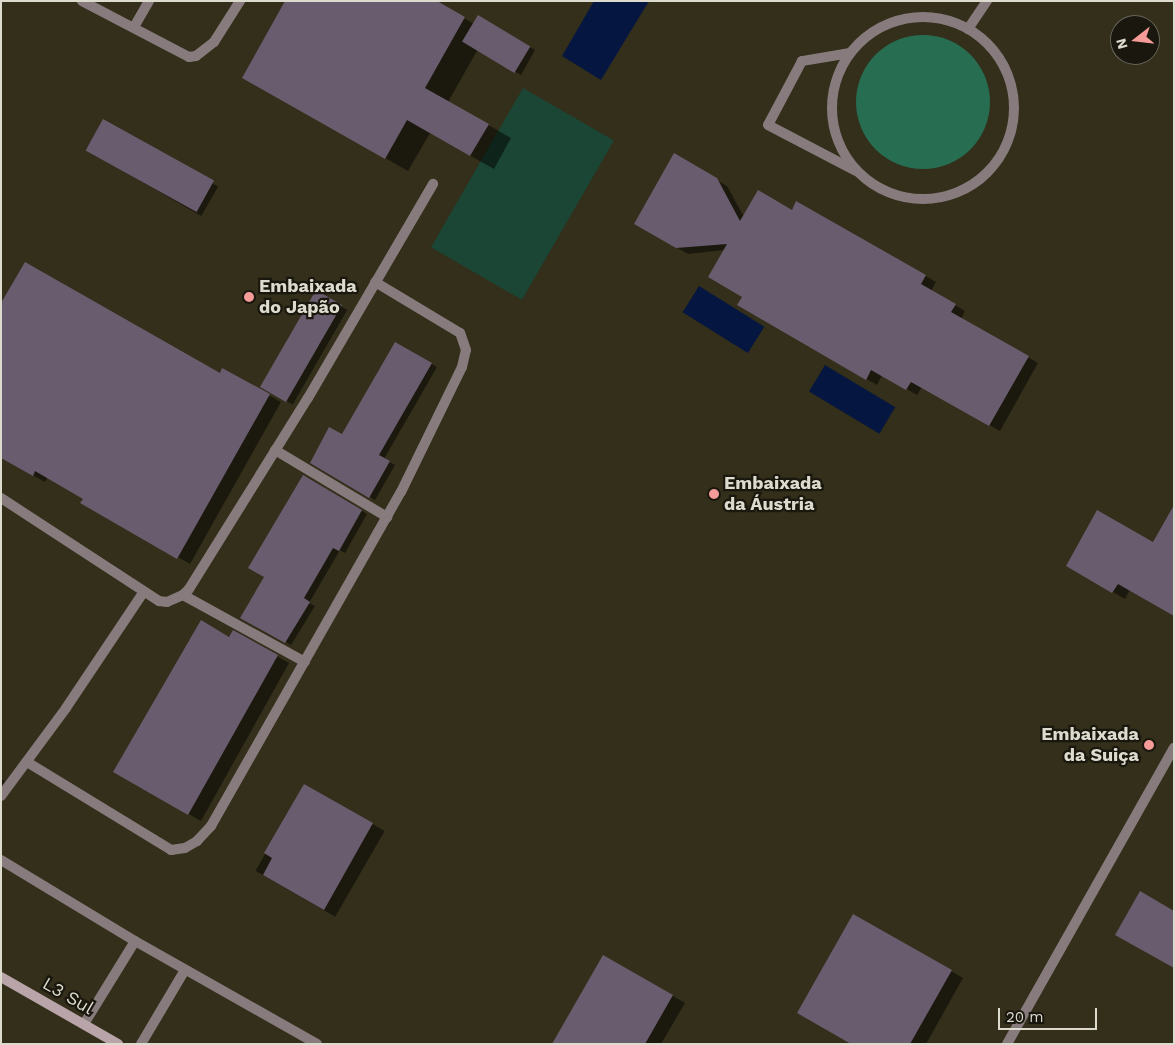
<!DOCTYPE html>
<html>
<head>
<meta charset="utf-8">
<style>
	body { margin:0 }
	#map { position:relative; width:1175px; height:1045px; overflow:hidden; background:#332f1a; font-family:"Work Sans",sans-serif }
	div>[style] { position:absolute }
	.green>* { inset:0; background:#1b4534; transform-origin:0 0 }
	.forest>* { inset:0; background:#266d52 }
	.round { border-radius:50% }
	.water>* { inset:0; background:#051640; transform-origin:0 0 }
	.shadow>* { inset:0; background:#0007; transform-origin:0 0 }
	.building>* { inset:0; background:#6a5c6f; transform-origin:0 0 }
	.lane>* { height:10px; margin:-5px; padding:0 5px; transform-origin:5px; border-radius:5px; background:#877b7d }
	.lane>.ring { margin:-5px; padding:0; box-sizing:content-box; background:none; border:10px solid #877b7d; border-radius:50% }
	.secondary>* { height:10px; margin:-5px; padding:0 5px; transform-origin:5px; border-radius:5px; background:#b9a5a9 }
	.dots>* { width:14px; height:14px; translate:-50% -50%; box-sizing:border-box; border:2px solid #19170e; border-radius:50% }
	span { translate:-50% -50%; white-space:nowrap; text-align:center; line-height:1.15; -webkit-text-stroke:4.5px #19170e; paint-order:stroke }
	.poi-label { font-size:18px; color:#dddace; font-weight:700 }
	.left { translate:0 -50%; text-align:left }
	.right { translate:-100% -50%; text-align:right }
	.street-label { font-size:18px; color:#dddace }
	.frame { position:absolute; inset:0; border:2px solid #dddace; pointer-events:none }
	.north { position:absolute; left:1110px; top:15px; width:50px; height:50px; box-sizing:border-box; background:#19170e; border:1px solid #67655b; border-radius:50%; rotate:254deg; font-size:14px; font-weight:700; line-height:20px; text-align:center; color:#dddace }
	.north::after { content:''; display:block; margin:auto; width:18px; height:22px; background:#f59b98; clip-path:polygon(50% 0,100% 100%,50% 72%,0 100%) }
	.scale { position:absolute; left:998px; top:1008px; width:99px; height:22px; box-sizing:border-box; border:2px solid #dddace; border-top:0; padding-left:6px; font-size:15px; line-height:18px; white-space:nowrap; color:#dddace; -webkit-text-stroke:4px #19170e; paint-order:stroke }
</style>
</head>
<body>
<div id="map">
	<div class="green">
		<div style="left:523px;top:88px;width:105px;height:184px;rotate:30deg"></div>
	</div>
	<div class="forest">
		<div class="round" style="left:856px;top:35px;width:134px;height:134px"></div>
	</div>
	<div class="water">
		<div style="clip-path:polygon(594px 1px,649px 1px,601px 80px,562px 56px)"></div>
		<div style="left:699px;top:286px;width:77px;height:31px;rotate:32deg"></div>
		<div style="left:825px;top:365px;width:82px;height:31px;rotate:31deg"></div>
	</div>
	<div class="shadow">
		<div style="clip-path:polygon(434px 1px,474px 24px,478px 17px,535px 50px,521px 75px,478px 49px,448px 102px,511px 138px,494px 169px,430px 133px,408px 171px,244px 78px)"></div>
		<div style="left:103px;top:120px;width:133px;height:34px;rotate:30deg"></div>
		<div style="clip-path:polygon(674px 155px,727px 186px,744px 217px,792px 211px,797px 202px,936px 282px,931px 291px,965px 311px,961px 319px,1038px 363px,1000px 431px,922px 387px,917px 395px,882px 375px,877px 385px,738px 305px,743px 296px,724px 250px,688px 254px,635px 224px)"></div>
		<div style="left:316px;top:292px;width:36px;height:109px;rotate:30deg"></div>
		<div style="clip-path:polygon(396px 343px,437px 367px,384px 459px,395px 465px,375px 500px,312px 462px,342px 436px)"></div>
		<div style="clip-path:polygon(223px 370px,281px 402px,190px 564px,82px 502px,84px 498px,48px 477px,45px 482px,1px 457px,220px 374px)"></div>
		<div style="clip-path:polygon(303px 476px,367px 514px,345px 553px,340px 550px,309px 603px,315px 606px,291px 645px,241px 618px,266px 577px)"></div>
		<div style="clip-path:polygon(1153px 544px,1125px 599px,1068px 566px)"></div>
		<div style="clip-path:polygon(233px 632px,289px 663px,201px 821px,115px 772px)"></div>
		<div style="clip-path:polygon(1px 779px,5px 781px,1px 787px)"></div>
		<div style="left:305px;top:785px;width:92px;height:99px;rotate:30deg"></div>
		<div style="clip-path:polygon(854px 916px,963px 978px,926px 1044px,854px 1044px)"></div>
		<div style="clip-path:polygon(604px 956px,685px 1003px,661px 1044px,561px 1044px)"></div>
	</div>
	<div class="building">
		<div style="clip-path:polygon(285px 1px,437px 1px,465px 17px,425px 88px,489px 124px,470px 156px,407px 120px,385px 159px,242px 78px)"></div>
		<div style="left:478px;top:15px;width:61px;height:31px;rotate:31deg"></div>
		<div style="left:103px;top:119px;width:127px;height:36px;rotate:29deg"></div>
		<div style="clip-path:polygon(674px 153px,717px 178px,740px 221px,758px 190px,792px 210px,796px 201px,926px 275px,921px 284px,956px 304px,951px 312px,1029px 356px,989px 426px,911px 382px,906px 390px,871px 370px,866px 380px,737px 305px,742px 297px,708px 277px,727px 244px,676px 248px,634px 224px)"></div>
		<div style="clip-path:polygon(25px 262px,220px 373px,222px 368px,270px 394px,177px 559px,80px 503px,83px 499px,35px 471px,33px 476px,1px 458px,1px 303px)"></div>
		<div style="left:316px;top:290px;width:30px;height:112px;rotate:30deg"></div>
		<div style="clip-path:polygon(395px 342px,432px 363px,379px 455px,390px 461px,369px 498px,310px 463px,329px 427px,342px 434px)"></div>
		<div style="clip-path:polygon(303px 475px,362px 510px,339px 551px,333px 548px,304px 598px,310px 602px,285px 643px,240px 618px,264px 577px,248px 568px)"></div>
		<div style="clip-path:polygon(1174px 505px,1174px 616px,1118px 584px,1112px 593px,1066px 566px,1097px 510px,1153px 542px)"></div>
		<div style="clip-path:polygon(201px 620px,229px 637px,233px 630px,278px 655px,188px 815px,113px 772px)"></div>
		<div style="clip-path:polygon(304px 784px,373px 823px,324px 910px,263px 875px,272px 858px,264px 853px)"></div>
		<div style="clip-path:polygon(1140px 891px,1174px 911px,1174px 968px,1115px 935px)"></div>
		<div style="clip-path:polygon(853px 914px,952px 970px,910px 1044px,851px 1044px,797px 1013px)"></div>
		<div style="clip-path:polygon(603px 955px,673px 995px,645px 1044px,552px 1044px)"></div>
	</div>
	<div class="lane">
		<div style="left:82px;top:1px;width:121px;rotate:27.6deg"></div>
		<div style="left:189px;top:57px;width:7px;rotate:-8deg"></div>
		<div style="left:196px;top:56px;width:23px;rotate:-38deg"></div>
		<div style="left:214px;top:42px;width:49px;rotate:-57.6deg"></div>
		<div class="ring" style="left:832px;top:17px;width:172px;height:172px"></div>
		<div style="left:134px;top:27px;width:30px;rotate:-60deg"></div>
		<div style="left:968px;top:29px;width:34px;rotate:-56deg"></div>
		<div style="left:850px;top:53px;width:49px;rotate:170.5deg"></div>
		<div style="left:802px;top:61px;width:72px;rotate:118deg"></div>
		<div style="left:768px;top:125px;width:99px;rotate:27.6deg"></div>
		<div style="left:275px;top:450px;width:131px;rotate:30.9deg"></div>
		<div style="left:1px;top:498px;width:189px;rotate:33.1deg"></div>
		<div style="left:159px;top:601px;width:8px;rotate:7deg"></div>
		<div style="left:167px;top:602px;width:17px;rotate:-24deg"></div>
		<div style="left:183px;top:595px;width:8px;rotate:-45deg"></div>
		<div style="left:189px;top:589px;width:225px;rotate:-58.1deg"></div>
		<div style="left:308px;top:398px;width:248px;rotate:-59.7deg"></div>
		<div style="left:183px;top:595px;width:139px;rotate:28.8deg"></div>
		<div style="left:27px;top:762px;width:169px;rotate:31.4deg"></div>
		<div style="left:171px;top:850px;width:14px;rotate:-8deg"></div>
		<div style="left:185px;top:848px;width:14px;rotate:-30deg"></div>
		<div style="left:197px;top:841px;width:21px;rotate:-47deg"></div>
		<div style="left:211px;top:826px;width:384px;rotate:-60.4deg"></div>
		<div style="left:401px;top:492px;width:139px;rotate:-64deg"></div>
		<div style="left:462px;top:367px;width:17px;rotate:-77deg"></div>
		<div style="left:466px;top:350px;width:18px;rotate:-109deg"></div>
		<div style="left:460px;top:333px;width:99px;rotate:-149deg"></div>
		<div style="left:1px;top:796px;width:109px;rotate:-53.5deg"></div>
		<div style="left:66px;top:708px;width:138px;rotate:-56.2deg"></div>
		<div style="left:1px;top:860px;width:157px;rotate:31.2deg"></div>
		<div style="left:135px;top:941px;width:209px;rotate:29.5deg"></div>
		<div style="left:84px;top:1024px;width:97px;rotate:-58.4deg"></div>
		<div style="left:141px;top:1044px;width:86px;rotate:-59.3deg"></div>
		<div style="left:1007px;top:1044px;width:340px;rotate:-60.6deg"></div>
	</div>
	<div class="secondary">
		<div style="left:1px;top:977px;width:135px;rotate:29.8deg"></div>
	</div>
	<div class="dots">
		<div style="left:249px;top:297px;background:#f59b98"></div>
		<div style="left:714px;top:494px;background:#f59b98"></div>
		<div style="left:1149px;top:745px;background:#f59b98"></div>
	</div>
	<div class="poi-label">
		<span class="left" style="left:259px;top:297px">Embaixada<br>do Japão</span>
		<span class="left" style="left:724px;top:494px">Embaixada<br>da Áustria</span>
		<span class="right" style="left:1139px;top:745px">Embaixada<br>da Suiça</span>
	</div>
	<div class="street-label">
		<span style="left:68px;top:996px;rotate:30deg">L3 Sul</span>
	</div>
	<div class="frame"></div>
	<div class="north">N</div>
	<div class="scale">20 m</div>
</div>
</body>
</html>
